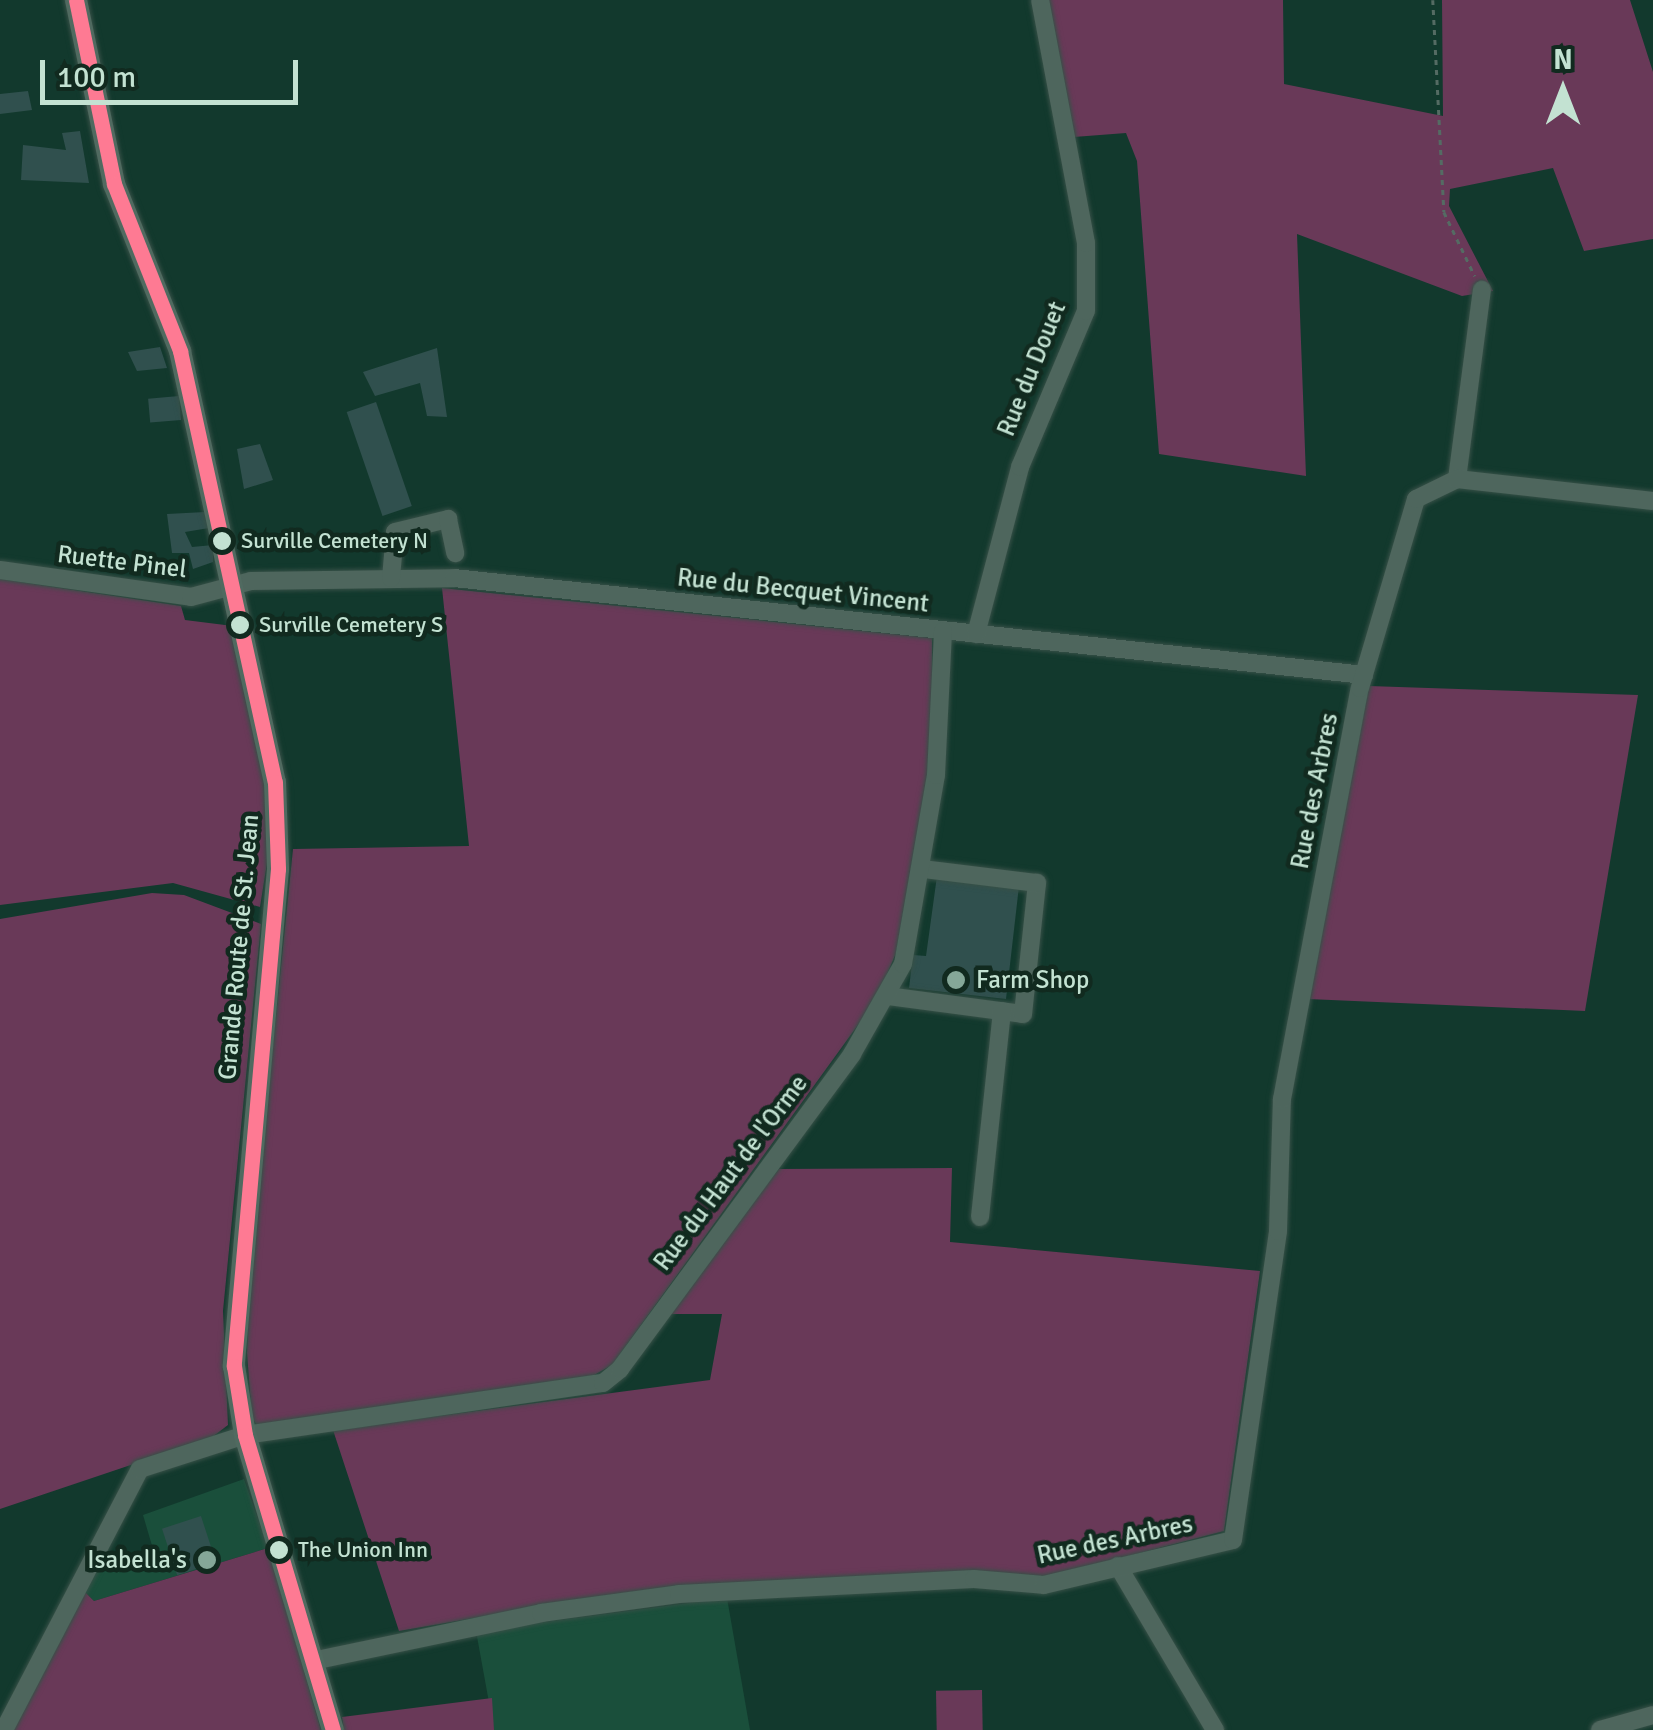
<!DOCTYPE html>
<html>
<head>
<meta charset="utf-8">
<style>
	body { margin:0 }
	#map { position:relative; width:1653px; height:1730px; overflow:hidden; background:#12392d; font-family:Signika,sans-serif }
	div>[style] { position:absolute }
	.built>* { inset:0; background:#1a4f3b }
	.green>* { inset:0; background:#693958; transform-origin:0 0 }
	.building>* { inset:0; background:#30504e; transform-origin:0 0 }
	.path>* { height:2.5px; margin-top:-1.25px; transform-origin:0; background:repeating-linear-gradient(90deg,#546b63 0 5px,transparent 0 10px) }
	.roads { filter:drop-shadow(0 0 2px #375047) drop-shadow(0 0 2px #375047) }
	.minor>* { height:18px; margin:-9px; padding:0 9px; transform-origin:9px; border-radius:9px; background:#4e665d }
	.major>* { height:22px; margin:-11px; padding:0 11px; transform-origin:11px; border-radius:11px; background:#506a60 }
	.bus-1>* { height:15px; margin:-7.5px; padding:0 7.5px; transform-origin:7.5px; border-radius:7.5px; background:#fe7a93 }
	.dots>* { width:28px; height:28px; translate:-50% -50%; box-sizing:border-box; border:5px solid #112a1f; border-radius:50% }
	span { translate:-50% -50%; white-space:nowrap; text-align:center; line-height:1.15; -webkit-text-stroke:9px #112a1f; paint-order:stroke }
	.bus-label { font-size:22px; color:#c3e2d2 }
	.left { translate:0 -50%; text-align:left }
	.street-label { font-size:25px; color:#c3e2d2 }
	.poi-label { font-size:25px; color:#c3e2d2 }
	.right { translate:-100% -50%; text-align:right }
	.north { position:absolute; left:1513px; top:40px; width:100px; height:100px; -webkit-text-stroke:8px #112a1f; paint-order:stroke; rotate:0deg; font-size:28px; font-weight:700; line-height:40px; text-align:center; color:#c3e2d2 }
	.north::after { content:''; display:block; margin:auto; width:35px; height:45px; background:#c3e2d2; clip-path:polygon(50% 0,100% 100%,50% 72%,0 100%) }
	.scale { position:absolute; left:40px; top:60px; width:258px; height:45px; box-sizing:border-box; border:5px solid #c3e2d2; border-top:0; padding-left:12px; font-size:30px; line-height:35px; white-space:nowrap; color:#c3e2d2; -webkit-text-stroke:8px #112a1f; paint-order:stroke }
</style>
</head>
<body>
<div id="map">
	<div class="built">
		<div style="clip-path:polygon(244px 1479px,268px 1548px,94px 1601px,82px 1589px,93px 1569px,153px 1549px,143px 1515px)"></div>
		<div style="clip-path:polygon(727px 1598px,750px 1730px,494px 1730px,476px 1631px)"></div>
	</div>
	<div class="green">
		<div style="clip-path:polygon(1048px 0,1283px 0,1284px 84px,1443px 116px,1442px 0,1630px 0,1653px 72px,1653px 239px,1584px 251px,1553px 168px,1450px 189px,1449px 206px,1493px 291px,1462px 296px,1297px 234px,1306px 476px,1159px 454px,1137px 161px,1126px 133px,1074px 137px)"></div>
		<div style="clip-path:polygon(0 579px,181px 606px,185px 620px,233px 626px,266px 779px,271px 838px,260px 907px,173px 883px,0 905px)"></div>
		<div style="clip-path:polygon(442px 588px,932px 638px,933px 748px,896px 953px,876px 1000px,612px 1365px,585px 1380px,260px 1428px,252px 1419px,247px 1353px,250px 1272px,293px 849px,469px 846px)"></div>
		<div style="clip-path:polygon(1369px 686px,1638px 695px,1585px 1011px,1308px 999px)"></div>
		<div style="clip-path:polygon(152px 893px,184px 895px,261px 924px,223px 1311px,228px 1425px,211px 1438px,0 1509px,0 919px)"></div>
		<div style="clip-path:polygon(952px 1168px,950px 1242px,1260px 1271px,1224px 1531px,1044px 1578px,554px 1604px,399px 1631px,333px 1430px,710px 1380px,722px 1314px,665px 1314px,779px 1169px)"></div>
		<div style="clip-path:polygon(268px 1548px,321px 1730px,13px 1730px,82px 1589px,94px 1601px)"></div>
		<div style="left:982px;top:1690px;width:40px;height:46px;rotate:89deg"></div>
		<div style="clip-path:polygon(492px 1698px,494px 1730px,344px 1730px,342px 1717px)"></div>
	</div>
	<div class="building">
		<div style="clip-path:polygon(28px 91px,32px 110px,0 114px,0 94px)"></div>
		<div style="clip-path:polygon(80px 131px,89px 183px,21px 180px,23px 145px,66px 150px,62px 133px)"></div>
		<div style="clip-path:polygon(160px 347px,167px 368px,137px 371px,128px 352px)"></div>
		<div style="clip-path:polygon(437px 348px,447px 417px,427px 416px,420px 383px,375px 396px,363px 372px)"></div>
		<div style="left:179px;top:396px;width:24px;height:31px;rotate:85deg"></div>
		<div style="left:376px;top:402px;width:110px;height:31px;rotate:71deg"></div>
		<div style="clip-path:polygon(260px 444px,273px 480px,244px 489px,237px 449px)"></div>
		<div style="clip-path:polygon(205px 512px,209px 528px,185px 532px,192px 547px,213px 545px,213px 562px,193px 569px,189px 553px,172px 553px,167px 514px)"></div>
		<div style="clip-path:polygon(937px 876px,1019px 886px,1006px 999px,909px 988px,913px 955px,926px 956px)"></div>
		<div style="left:201px;top:1516px;width:49px;height:41px;rotate:72deg"></div>
	</div>
	<div class="path">
		<div style="left:1433px;top:0;width:212px;rotate:87deg"></div>
		<div style="left:1444px;top:212px;width:71px;rotate:64.2deg"></div>
	</div>
	<div class="roads">
		<div class="minor">
			<div style="left:1457px;top:479px;width:191px;rotate:-82.5deg"></div>
			<div style="left:0;top:570px;width:193px;rotate:8deg"></div>
			<div style="left:191px;top:597px;width:62px;rotate:-14.9deg"></div>
			<div style="left:251px;top:581px;width:203px;rotate:-0.8deg"></div>
			<div style="left:454px;top:578px;width:915px;rotate:6.08deg"></div>
			<div style="left:391px;top:578px;width:46px;rotate:-85deg"></div>
			<div style="left:395px;top:532px;width:55px;rotate:-13.8deg"></div>
			<div style="left:448px;top:519px;width:35px;rotate:78deg"></div>
			<div style="left:976px;top:634px;width:173px;rotate:-75.2deg"></div>
			<div style="left:1020px;top:467px;width:169px;rotate:-67.1deg"></div>
			<div style="left:1086px;top:311px;width:68px;rotate:-90deg"></div>
			<div style="left:1086px;top:243px;width:247px;rotate:-100.7deg"></div>
			<div style="left:888px;top:996px;width:136px;rotate:7.6deg"></div>
			<div style="left:1023px;top:1014px;width:132px;rotate:-83.9deg"></div>
			<div style="left:1037px;top:883px;width:115px;rotate:-173deg"></div>
			<div style="left:980px;top:1217px;width:207px;rotate:-83.9deg"></div>
			<div style="left:1118px;top:1566px;width:191px;rotate:59.4deg"></div>
			<div style="left:317px;top:1660px;width:229px;rotate:-11.8deg"></div>
			<div style="left:541px;top:1613px;width:139px;rotate:-7.8deg"></div>
			<div style="left:679px;top:1594px;width:295px;rotate:-2.9deg"></div>
			<div style="left:974px;top:1579px;width:70px;rotate:4.9deg"></div>
			<div style="left:1044px;top:1585px;width:194px;rotate:-13.4deg"></div>
			<div style="left:1233px;top:1540px;width:312px;rotate:-81.7deg"></div>
			<div style="left:1278px;top:1231px;width:132px;rotate:-88.3deg"></div>
			<div style="left:1282px;top:1099px;width:418px;rotate:-79.3deg"></div>
			<div style="left:1360px;top:688px;width:197px;rotate:-73.5deg"></div>
			<div style="left:1416px;top:499px;width:46px;rotate:-26deg"></div>
			<div style="left:1457px;top:479px;width:197px;rotate:6.4deg"></div>
			<div style="left:4px;top:1730px;width:294px;rotate:-62.5deg"></div>
			<div style="left:140px;top:1469px;width:110px;rotate:-17.9deg"></div>
			<div style="left:245px;top:1435px;width:362px;rotate:-8.3deg"></div>
			<div style="left:603px;top:1383px;width:22px;rotate:-39deg"></div>
			<div style="left:620px;top:1369px;width:391px;rotate:-53.6deg"></div>
			<div style="left:852px;top:1054px;width:103px;rotate:-60.5deg"></div>
			<div style="left:903px;top:964px;width:192px;rotate:-80.1deg"></div>
			<div style="left:936px;top:775px;width:144px;rotate:-87.2deg"></div>
			<div style="left:1600px;top:1730px;width:55px;rotate:-15.8deg"></div>
		</div>
		<div class="major">
			<div style="left:76px;top:0;width:188px;rotate:78.3deg"></div>
			<div style="left:114px;top:184px;width:180px;rotate:68.4deg"></div>
			<div style="left:180px;top:351px;width:441px;rotate:77.6deg"></div>
			<div style="left:275px;top:782px;width:87px;rotate:88deg"></div>
			<div style="left:278px;top:869px;width:499px;rotate:95.1deg"></div>
			<div style="left:234px;top:1366px;width:70px;rotate:80.9deg"></div>
			<div style="left:245px;top:1435px;width:308px;rotate:73.4deg"></div>
		</div>
	</div>
	<div class="bus-1">
		<div style="left:76px;top:0;width:188px;rotate:78.3deg"></div>
		<div style="left:114px;top:184px;width:180px;rotate:68.4deg"></div>
		<div style="left:180px;top:351px;width:441px;rotate:77.6deg"></div>
		<div style="left:275px;top:782px;width:87px;rotate:88deg"></div>
		<div style="left:278px;top:869px;width:499px;rotate:95.1deg"></div>
		<div style="left:234px;top:1366px;width:70px;rotate:80.9deg"></div>
		<div style="left:245px;top:1435px;width:308px;rotate:73.4deg"></div>
	</div>
	<div class="dots">
		<div style="left:222px;top:541px;background:#c3e2d2"></div>
		<div style="left:240px;top:625px;background:#c3e2d2"></div>
		<div style="left:956px;top:980px;background:#85a798"></div>
		<div style="left:279px;top:1550px;background:#c3e2d2"></div>
		<div style="left:207px;top:1560px;background:#85a798"></div>
	</div>
	<div class="bus-label">
		<span class="left" style="left:241px;top:541px">Surville Cemetery N</span>
		<span class="left" style="left:259px;top:625px">Surville Cemetery S</span>
		<span class="left" style="left:298px;top:1550px">The Union Inn</span>
	</div>
	<div class="street-label">
		<span style="left:1032px;top:369px;rotate:-68deg">Rue du Douet</span>
		<span style="left:122px;top:562px;rotate:7deg">Ruette Pinel</span>
		<span style="left:803px;top:591px;rotate:6deg">Rue du Becquet Vincent</span>
		<span style="left:1315px;top:791px;rotate:-79deg">Rue des Arbres</span>
		<span style="left:239px;top:947px;rotate:-85deg">Grande Route de St. Jean</span>
		<span style="left:731px;top:1173px;rotate:-53deg">Rue du Haut de l'Orme</span>
		<span style="left:1115px;top:1540px;rotate:-12deg">Rue des Arbres</span>
	</div>
	<div class="poi-label">
		<span class="left" style="left:976px;top:980px">Farm Shop</span>
		<span class="right" style="left:187px;top:1560px">Isabella's</span>
	</div>
	<div class="north">N</div>
	<div class="scale">100 m</div>
</div>
</body>
</html>
